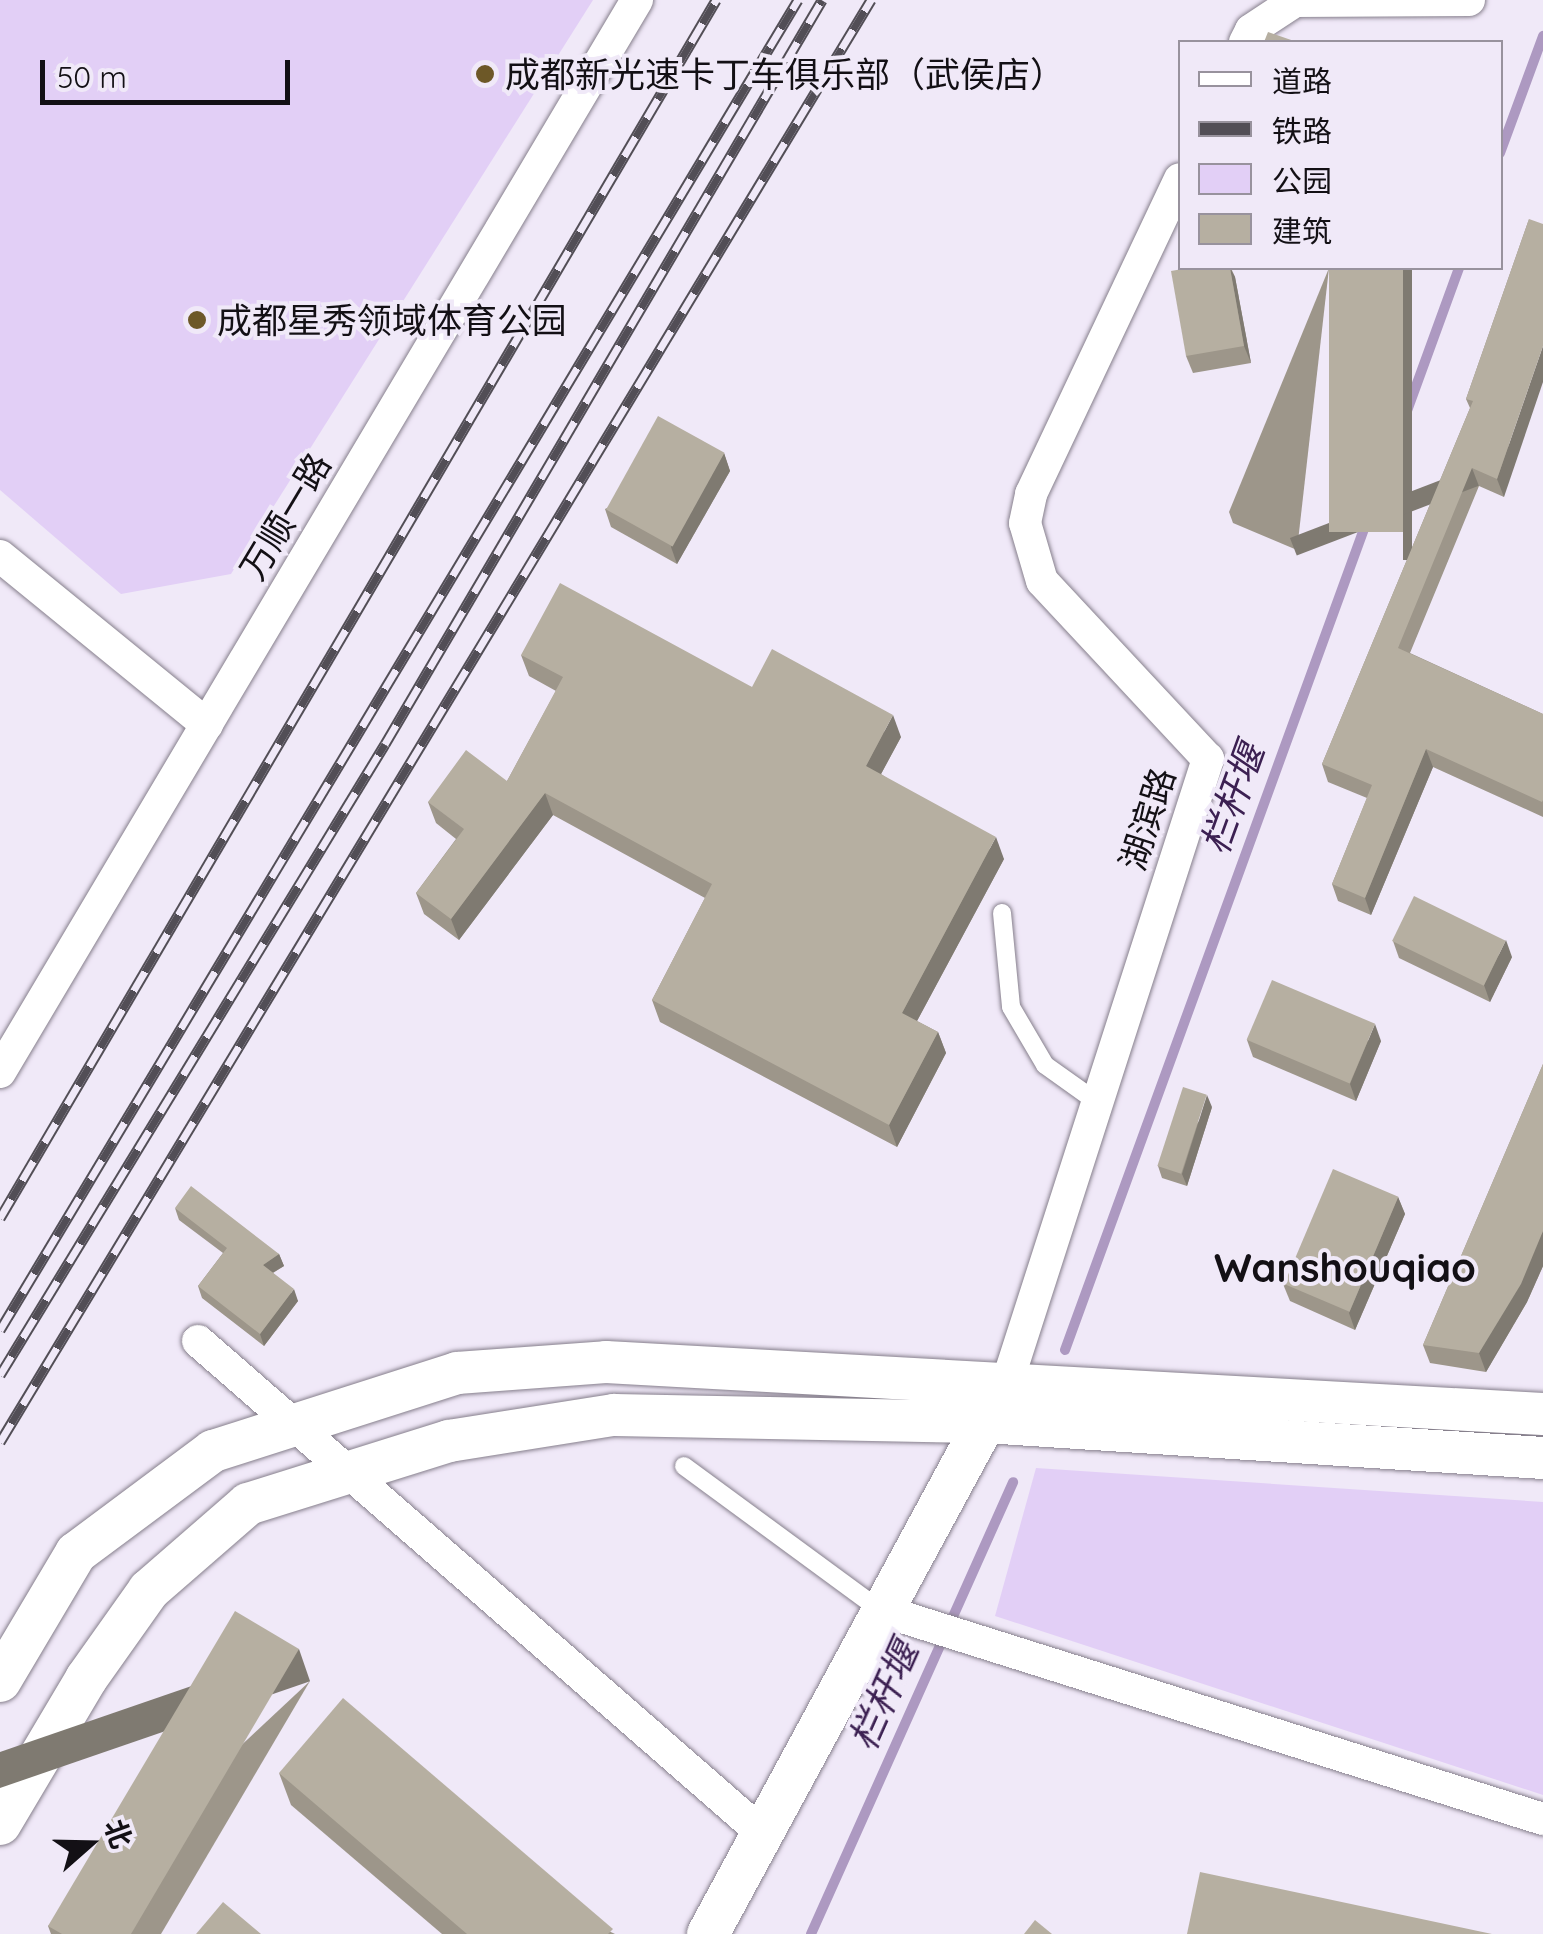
<!DOCTYPE html>
<html>
<head>
<meta charset="utf-8">
<style>
	body { margin:0 }
	#map { position:relative; width:1543px; height:1934px; overflow:hidden; background:#f0e9f8; font-family:Quicksand,"Noto Sans SC",sans-serif }
	div>[style] { position:absolute }
	.green>* { inset:0; background:#e2cff6 }
	.stream>* { height:10px; margin:-5px; padding:0 5px; transform-origin:5px; border-radius:5px; background:#ad99c1 }
	.roads { filter:drop-shadow(0 0 2px #867f8c) drop-shadow(0 0 2px #867f8c) }
	.service>* { height:18px; margin:-9px; padding:0 9px; transform-origin:9px; border-radius:9px; background:#fff }
	.minor>* { height:32px; margin:-16px; padding:0 16px; transform-origin:16px; border-radius:16px; background:#fff }
	.tertiary>* { height:42px; margin:-21px; padding:0 21px; transform-origin:21px; border-radius:21px; background:#fff }
	.rail>* { height:11px; margin-top:-5.5px; transform-origin:0; background:repeating-linear-gradient(90deg,#f0e9f8 0 22px,#524e56 0 44px); box-sizing:border-box; border-block:2px solid #524e56 }
	.wall>* { inset:0; background:#9d968a }
	.shaded-wall>* { inset:0; background:#7f7a71; transform-origin:0 0 }
	.building>* { inset:0; background:#b6afa1; transform-origin:0 0 }
	.dots>* { width:28px; height:28px; translate:-50% -50%; box-sizing:border-box; border:5px solid #f0e9f8; border-radius:50% }
	span { translate:-50% -50%; white-space:nowrap; text-align:center; line-height:1.15; -webkit-text-stroke:8px #f0e9f8; paint-order:stroke }
	.poi-label { font-size:35px; color:#131015 }
	.left { translate:0 -50%; text-align:left }
	.street-label { font-size:35px; color:#131015 }
	.water-label { font-size:38px; color:#3c2052; font-style:italic }
	.quarter-label { font-size:40px; color:#131015; font-weight:700 }
	.legend { position:absolute; left:1178px; top:40px; width:325px; height:230px; box-sizing:border-box; background:#f0e9f8; border:2px solid #98929d; margin:0; padding:12px 18px; list-style:none; font-size:30px; color:#131015 }
	.legend li { display:flex; align-items:center; gap:20px; height:50px }
	.legend b { width:50px; border:2px solid #98929d }
	.north { position:absolute; left:40px; top:1794px; width:100px; height:100px; -webkit-text-stroke:8px #f0e9f8; paint-order:stroke; rotate:70deg; font-size:28px; font-weight:700; line-height:40px; text-align:center; color:#131015 }
	.north::after { content:''; display:block; margin:auto; width:35px; height:45px; background:#131015; clip-path:polygon(50% 0,100% 100%,50% 72%,0 100%) }
	.scale { position:absolute; left:40px; top:60px; width:250px; height:45px; box-sizing:border-box; border:5px solid #131015; border-top:0; padding-left:12px; font-size:30px; line-height:35px; white-space:nowrap; color:#131015; -webkit-text-stroke:8px #f0e9f8; paint-order:stroke }
</style>
</head>
<body>
<div id="map">
	<div class="green">
		<div style="clip-path:polygon(0 0,593px 0,231px 574px,121px 594px,0 490px)"></div>
		<div style="clip-path:polygon(1036px 1468px,1543px 1502px,1543px 1795px,995px 1616px)"></div>
	</div>
	<div class="stream">
		<div style="left:1500px;top:153px;width:125px;rotate:-69.8deg"></div>
		<div style="left:1065px;top:1350px;width:1152px;rotate:-69.99deg"></div>
		<div style="left:811px;top:1934px;width:495px;rotate:-65.9deg"></div>
	</div>
	<div class="roads">
		<div class="service">
			<div style="left:1002px;top:913px;width:94px;rotate:84.5deg"></div>
			<div style="left:1011px;top:1007px;width:67px;rotate:59.6deg"></div>
			<div style="left:1045px;top:1065px;width:64px;rotate:35.4deg"></div>
			<div style="left:684px;top:1466px;width:243px;rotate:36.3deg"></div>
		</div>
		<div class="minor">
			<div style="left:1245px;top:42px;width:13px;rotate:-63deg"></div>
			<div style="left:1251px;top:30px;width:53px;rotate:-33.4deg"></div>
			<div style="left:1295px;top:1px;width:174px;rotate:-0.3deg"></div>
			<div style="left:0;top:556px;width:267px;rotate:39.2deg"></div>
			<div style="left:0;top:1072px;width:1247px;rotate:-59.28deg"></div>
			<div style="left:198px;top:1341px;width:748px;rotate:41.1deg"></div>
			<div style="left:1007px;top:1383px;width:656px;rotate:-72.15deg"></div>
			<div style="left:1208px;top:759px;width:243px;rotate:-133deg"></div>
			<div style="left:1042px;top:581px;width:60px;rotate:-106.3deg"></div>
			<div style="left:1025px;top:523px;width:30px;rotate:-78deg"></div>
			<div style="left:1031px;top:494px;width:348px;rotate:-64.7deg"></div>
			<div style="left:880px;top:1610px;width:695px;rotate:17.5deg"></div>
		</div>
		<div class="tertiary">
			<div style="left:0;top:1681px;width:149px;rotate:-59.3deg"></div>
			<div style="left:76px;top:1553px;width:171px;rotate:-36.7deg"></div>
			<div style="left:213px;top:1451px;width:256px;rotate:-17.7deg"></div>
			<div style="left:457px;top:1373px;width:149px;rotate:-4.2deg"></div>
			<div style="left:606px;top:1362px;width:938px;rotate:3.18deg"></div>
			<div style="left:0;top:1824px;width:169px;rotate:-59.3deg"></div>
			<div style="left:86px;top:1679px;width:109px;rotate:-54.7deg"></div>
			<div style="left:149px;top:1590px;width:131px;rotate:-41deg"></div>
			<div style="left:248px;top:1504px;width:211px;rotate:-17.4deg"></div>
			<div style="left:449px;top:1441px;width:167px;rotate:-9deg"></div>
			<div style="left:614px;top:1415px;width:371px;rotate:1.1deg"></div>
			<div style="left:985px;top:1422px;width:559px;rotate:3.69deg"></div>
			<div style="left:708px;top:1934px;width:607px;rotate:-61.58deg"></div>
		</div>
	</div>
	<div class="rail">
		<div style="left:0;top:1218px;width:1413px;rotate:-59.55deg"></div>
		<div style="left:0;top:1330px;width:1551px;rotate:-59.04deg"></div>
		<div style="left:0;top:1375px;width:739px;rotate:-58.61deg"></div>
		<div style="left:385px;top:744px;width:863px;rotate:-59.57deg"></div>
		<div style="left:0;top:1442px;width:1685px;rotate:-58.87deg"></div>
	</div>
	<div class="wall">
		<div style="clip-path:polygon(1529px 219px,1504px 497px,1479px 486px,1410px 653px,1543px 714px,1543px 817px,1433px 767px,1371px 915px,1338px 901px,1332px 884px,1367px 798px,1328px 782px,1322px 764px,1470px 408px,1466px 399px)"></div>
		<div style="clip-path:polygon(1188px 268px,1231px 268px,1235px 277px,1251px 363px,1193px 373px,1186px 356px)"></div>
		<div style="clip-path:polygon(1329px 268px,1297px 550px,1233px 523px,1229px 512px)"></div>
		<div style="clip-path:polygon(724px 453px,730px 471px,677px 564px,611px 527px,605px 509px)"></div>
		<div style="clip-path:polygon(521px 655px,752px 687px,901px 737px,881px 774px,1004px 859px,917px 1021px,938px 1032px,946px 1053px,897px 1147px,660px 1022px,652px 1000px,705px 898px,553px 815px,459px 940px,424px 914px,416px 893px,456px 839px,436px 823px,428px 802px,507px 781px,556px 691px,529px 676px)"></div>
		<div style="clip-path:polygon(1393px 941px,1512px 957px,1490px 1002px,1399px 958px)"></div>
		<div style="clip-path:polygon(1247px 1040px,1381px 1041px,1356px 1101px,1253px 1057px)"></div>
		<div style="clip-path:polygon(1543px 1064px,1543px 1266px,1527px 1302px,1486px 1372px,1430px 1363px,1423px 1345px)"></div>
		<div style="clip-path:polygon(1212px 1107px,1187px 1186px,1162px 1178px,1158px 1166px)"></div>
		<div style="clip-path:polygon(1398px 1197px,1405px 1214px,1355px 1330px,1290px 1301px,1283px 1284px)"></div>
		<div style="clip-path:polygon(175px 1208px,279px 1254px,284px 1266px,273px 1273px,298px 1301px,264px 1346px,202px 1298px,198px 1286px,223px 1253px,179px 1220px)"></div>
		<div style="clip-path:polygon(310px 1681px,161px 1934px,51px 1934px,48px 1926px)"></div>
		<div style="clip-path:polygon(279px 1773px,615px 1934px,442px 1934px,291px 1805px)"></div>
	</div>
	<div class="shaded-wall">
		<div style="clip-path:polygon(1230px 268px,1235px 277px,1251px 363px,1244px 346px)"></div>
		<div style="left:1403px;top:268px;width:9px;height:292px"></div>
		<div style="clip-path:polygon(1543px 346px,1543px 382px,1504px 497px,1497px 479px)"></div>
		<div style="clip-path:polygon(724px 453px,730px 471px,677px 564px,671px 547px)"></div>
		<div style="left:1472px;top:468px;width:19px;height:195px;rotate:69deg"></div>
		<div style="clip-path:polygon(893px 715px,901px 737px,874px 787px,866px 766px)"></div>
		<div style="clip-path:polygon(1426px 749px,1433px 767px,1371px 915px,1365px 898px)"></div>
		<div style="clip-path:polygon(545px 793px,553px 815px,459px 940px,451px 919px)"></div>
		<div style="clip-path:polygon(996px 837px,1004px 859px,910px 1034px,902px 1013px)"></div>
		<div style="clip-path:polygon(1506px 940px,1512px 957px,1490px 1002px,1484px 985px)"></div>
		<div style="clip-path:polygon(1375px 1024px,1381px 1041px,1356px 1101px,1350px 1084px)"></div>
		<div style="clip-path:polygon(938px 1032px,946px 1053px,897px 1147px,889px 1125px)"></div>
		<div style="clip-path:polygon(1207px 1095px,1212px 1107px,1187px 1186px,1182px 1174px)"></div>
		<div style="clip-path:polygon(1398px 1197px,1405px 1214px,1355px 1330px,1349px 1313px)"></div>
		<div style="clip-path:polygon(1543px 1231px,1543px 1266px,1527px 1302px,1486px 1372px,1479px 1353px)"></div>
		<div style="clip-path:polygon(279px 1254px,284px 1266px,267px 1276px,263px 1265px)"></div>
		<div style="clip-path:polygon(294px 1289px,298px 1301px,264px 1346px,260px 1334px)"></div>
		<div style="left:299px;top:1649px;width:34px;height:331px;rotate:71deg"></div>
	</div>
	<div class="building">
		<div style="clip-path:polygon(1268px 32px,1297px 42px,1264px 42px)"></div>
		<div style="clip-path:polygon(1529px 219px,1543px 224px,1543px 346px,1497px 479px,1472px 468px,1398px 648px,1543px 714px,1543px 800px,1542px 802px,1426px 749px,1365px 898px,1332px 884px,1372px 785px,1322px 764px,1473px 401px,1466px 399px)"></div>
		<div style="clip-path:polygon(1188px 268px,1230px 268px,1244px 346px,1186px 356px,1171px 271px)"></div>
		<div style="left:1329px;top:268px;width:74px;height:264px"></div>
		<div style="left:658px;top:416px;width:76px;height:107px;rotate:29deg"></div>
		<div style="clip-path:polygon(560px 583px,752px 687px,772px 649px,893px 715px,866px 766px,996px 837px,902px 1013px,938px 1032px,889px 1125px,652px 1000px,712px 884px,545px 793px,451px 919px,416px 893px,464px 829px,428px 802px,466px 750px,507px 781px,563px 677px,521px 655px)"></div>
		<div style="left:1414px;top:896px;width:102px;height:50px;rotate:26deg"></div>
		<div style="left:1272px;top:980px;width:112px;height:65px;rotate:23deg"></div>
		<div style="clip-path:polygon(1543px 1064px,1543px 1231px,1521px 1284px,1479px 1353px,1423px 1345px)"></div>
		<div style="left:1183px;top:1087px;width:25px;height:83px;rotate:18deg"></div>
		<div style="left:1333px;top:1169px;width:71px;height:125px;rotate:23deg"></div>
		<div style="clip-path:polygon(191px 1186px,279px 1254px,263px 1265px,294px 1289px,260px 1334px,198px 1286px,227px 1248px,175px 1208px)"></div>
		<div style="clip-path:polygon(235px 1611px,299px 1649px,131px 1934px,62px 1934px,48px 1926px)"></div>
		<div style="clip-path:polygon(343px 1698px,613px 1929px,608px 1934px,467px 1934px,279px 1773px)"></div>
		<div style="clip-path:polygon(1200px 1872px,1492px 1934px,1187px 1934px)"></div>
		<div style="clip-path:polygon(223px 1902px,261px 1934px,196px 1934px)"></div>
		<div style="clip-path:polygon(1035px 1920px,1052px 1934px,1024px 1934px)"></div>
	</div>
	<div class="dots">
		<div style="left:485px;top:74px;background:#6d5827"></div>
		<div style="left:197px;top:320px;background:#6d5827"></div>
	</div>
	<div class="poi-label">
		<span class="left" style="left:505px;top:74px">成都新光速卡丁车俱乐部（武侯店）</span>
		<span class="left" style="left:217px;top:320px">成都星秀领域体育公园</span>
	</div>
	<div class="street-label">
		<span style="left:285px;top:516px;rotate:-59deg">万顺一路</span>
		<span style="left:1147px;top:819px;rotate:-72deg">湖滨路</span>
	</div>
	<div class="water-label">
		<span style="left:1233px;top:799px;rotate:-70deg">栏杆堰</span>
		<span style="left:884px;top:1696px;rotate:-66deg">栏杆堰</span>
	</div>
	<div class="quarter-label">
		<span style="left:1345px;top:1267px">Wanshouqiao</span>
	</div>
	<ul class="legend">
	<li><b style="height:12px;background:#fff"></b>道路</li>
	<li><b style="height:12px;background:#524e56"></b>铁路</li>
	<li><b style="height:28px;background:#e2cff6"></b>公园</li>
	<li><b style="height:28px;background:#b6afa1"></b>建筑</li>
	</ul>
	<div class="north">北</div>
	<div class="scale">50 m</div>
</div>
</body>
</html>
